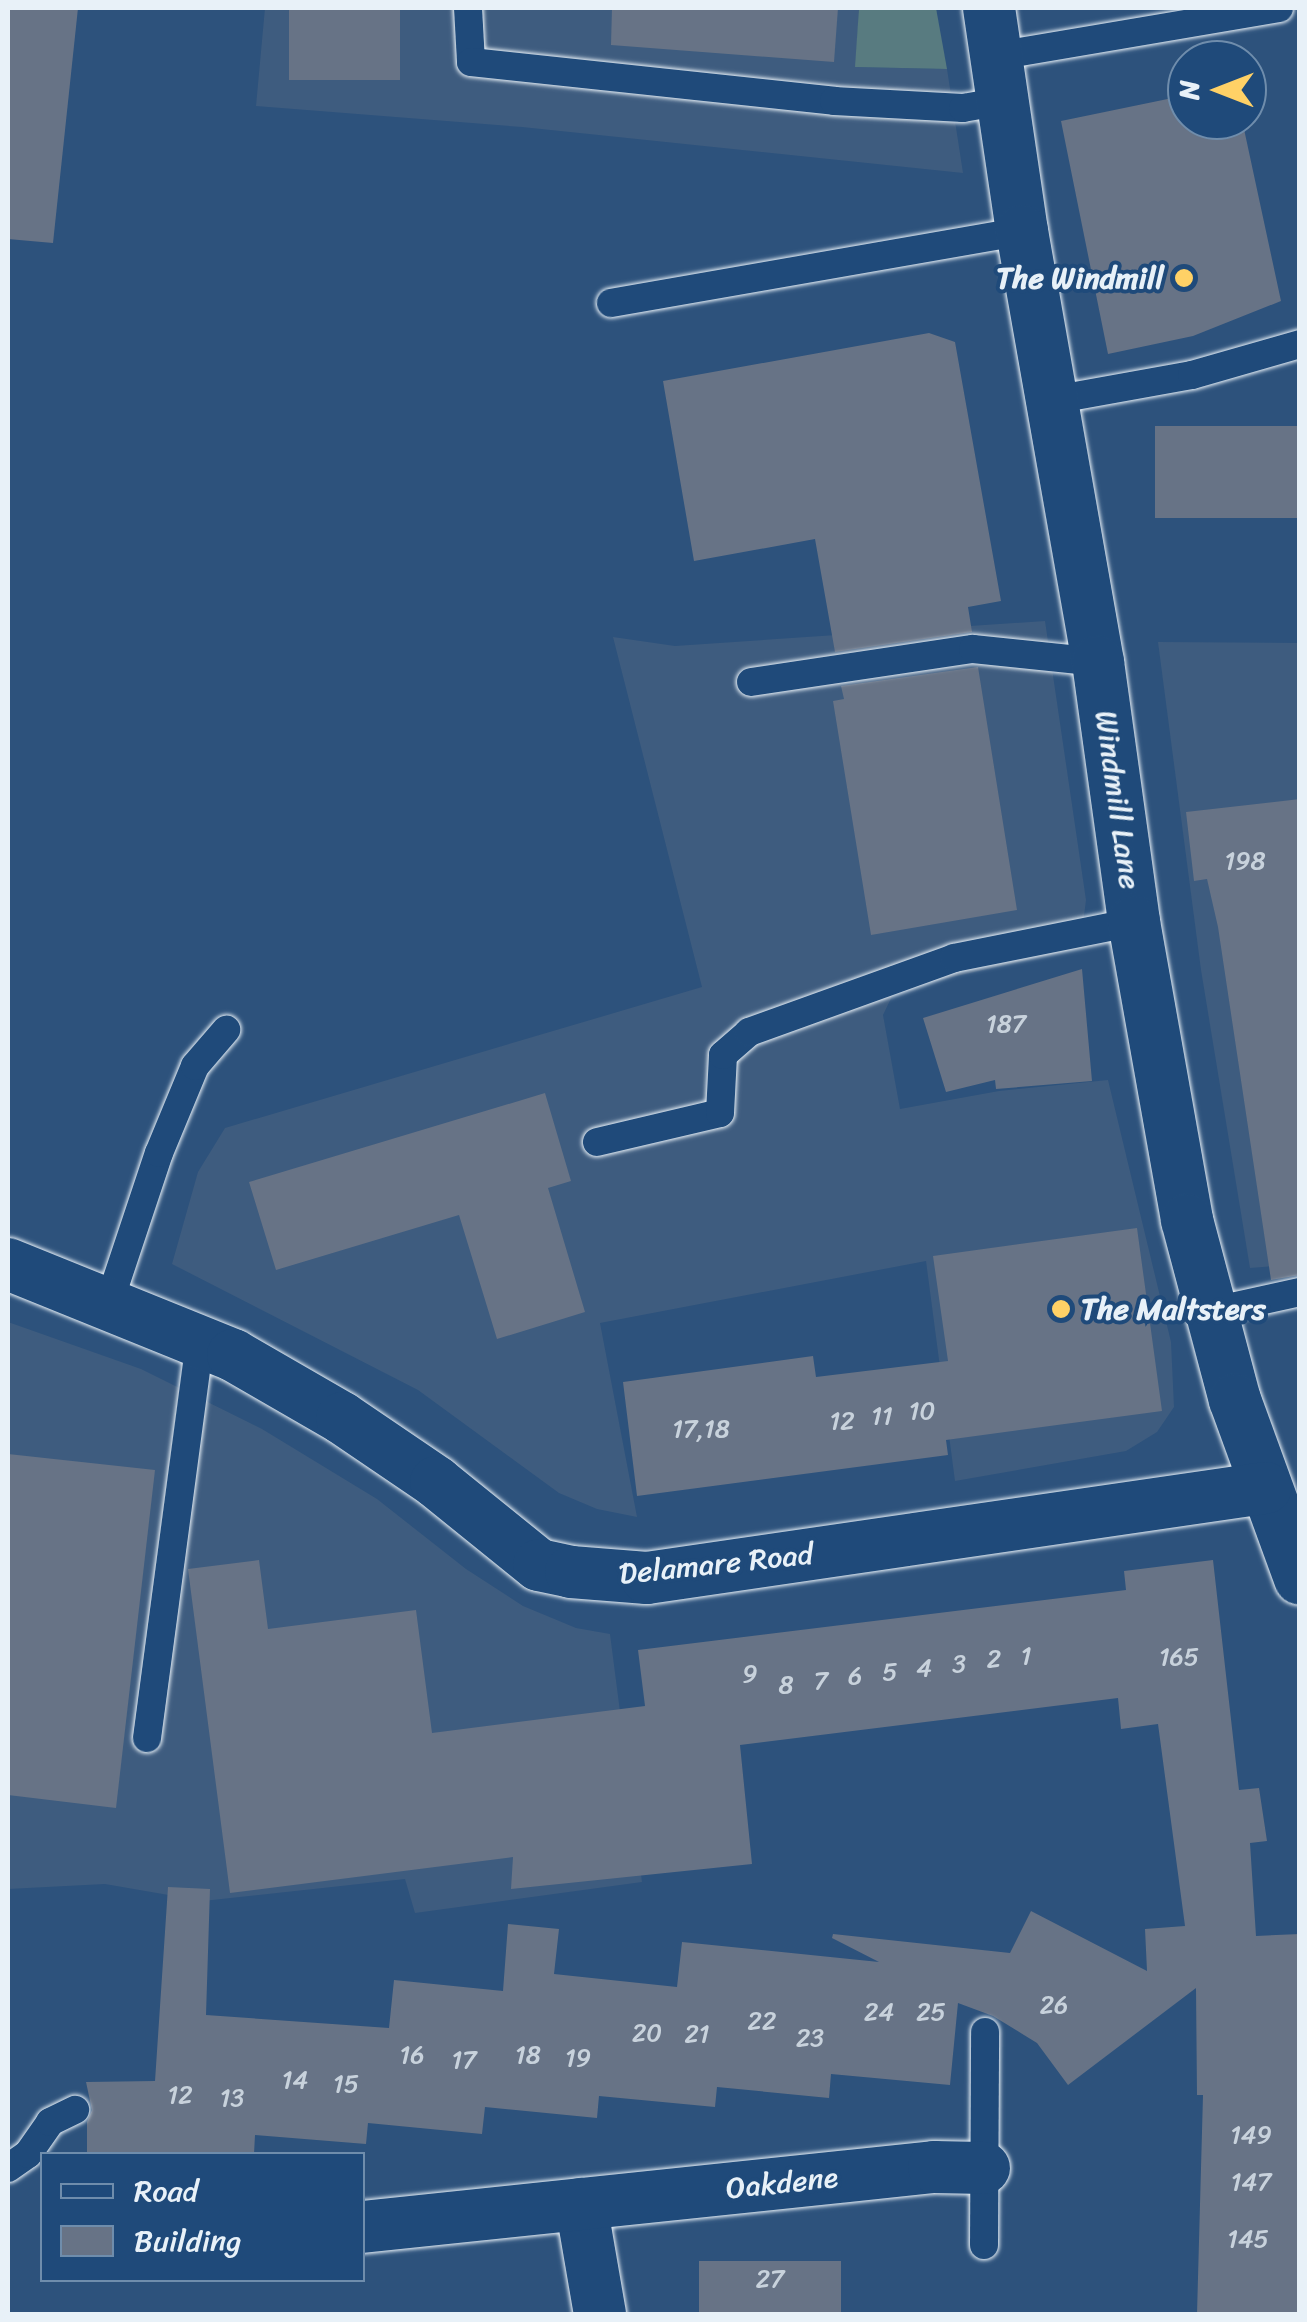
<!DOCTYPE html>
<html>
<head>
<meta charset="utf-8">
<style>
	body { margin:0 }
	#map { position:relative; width:1307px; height:2322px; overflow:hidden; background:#2d527c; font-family:Sriracha,sans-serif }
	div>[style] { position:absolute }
	.built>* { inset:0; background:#3e5c7f }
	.green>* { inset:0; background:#587b80 }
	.building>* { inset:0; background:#677386; transform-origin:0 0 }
	.roads { filter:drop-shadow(0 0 2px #e8f1f8) drop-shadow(0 0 2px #e8f1f8) }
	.service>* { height:28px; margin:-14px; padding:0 14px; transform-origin:14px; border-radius:14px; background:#1f4a7a }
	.minor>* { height:52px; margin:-26px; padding:0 26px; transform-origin:26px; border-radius:26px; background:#1f4a7a }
	.dots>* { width:28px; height:28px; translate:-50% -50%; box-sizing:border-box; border:5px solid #1f4a7a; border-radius:50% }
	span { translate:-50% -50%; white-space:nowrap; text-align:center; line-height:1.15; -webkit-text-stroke:8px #1f4a7a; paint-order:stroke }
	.number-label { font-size:25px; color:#c8d2dc }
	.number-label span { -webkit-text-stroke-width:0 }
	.poi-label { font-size:30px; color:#e8f1f8; font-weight:700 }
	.right { translate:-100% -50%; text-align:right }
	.left { translate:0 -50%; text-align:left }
	.street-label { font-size:30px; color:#e8f1f8 }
	.frame { position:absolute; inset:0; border:10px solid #e8f1f8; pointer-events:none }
	.legend { position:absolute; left:40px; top:2152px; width:325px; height:130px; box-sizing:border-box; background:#1f4a7a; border:2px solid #6f8dac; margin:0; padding:12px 18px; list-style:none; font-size:30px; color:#e8f1f8 }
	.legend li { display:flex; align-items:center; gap:20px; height:50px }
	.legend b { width:50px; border:2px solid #6f8dac }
	.north { position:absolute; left:1167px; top:40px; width:100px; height:100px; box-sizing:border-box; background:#1f4a7a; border:2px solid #6f8dac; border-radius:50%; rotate:270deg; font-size:28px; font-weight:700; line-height:40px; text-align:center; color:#e8f1f8 }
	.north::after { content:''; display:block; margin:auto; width:35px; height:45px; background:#ffd166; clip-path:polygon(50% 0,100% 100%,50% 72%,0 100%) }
</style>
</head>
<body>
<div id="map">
	<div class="built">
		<div style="clip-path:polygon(265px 8px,859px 8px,856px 67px,947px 69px,963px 173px,522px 127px,256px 106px)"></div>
		<div style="clip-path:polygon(1045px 621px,1086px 900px,1080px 948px,895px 990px,883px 1015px,900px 1109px,999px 1091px,1108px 1080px,1171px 1342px,1174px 1407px,1157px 1432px,1126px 1451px,955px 1481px,926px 1261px,600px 1323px,637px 1517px,597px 1509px,559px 1493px,418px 1390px,172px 1264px,198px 1172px,225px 1128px,702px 987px,613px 637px,675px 646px)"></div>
		<div style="clip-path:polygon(1158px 642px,1299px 643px,1299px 1264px,1250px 1268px,1201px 970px)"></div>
		<div style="clip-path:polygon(8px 1322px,141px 1369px,262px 1429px,377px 1499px,466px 1569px,523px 1606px,576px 1628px,610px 1634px,642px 1882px,415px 1913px,405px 1879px,203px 1901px,105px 1884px,8px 1889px)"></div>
	</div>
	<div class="green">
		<div style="clip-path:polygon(859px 8px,936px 8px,947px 69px,855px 67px)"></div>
	</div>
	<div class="building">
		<div style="clip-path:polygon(8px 8px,78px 8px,53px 243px,8px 239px)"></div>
		<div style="left:289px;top:8px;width:111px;height:72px"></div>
		<div style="clip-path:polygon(612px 8px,838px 8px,834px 62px,611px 45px)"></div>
		<div style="clip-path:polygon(1187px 95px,1187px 120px,1217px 120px,1220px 134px,1244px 129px,1281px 301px,1193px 336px,1108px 354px,1061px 121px)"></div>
		<div style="clip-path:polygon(929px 333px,955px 342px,1001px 601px,968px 607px,972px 632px,835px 652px,815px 539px,694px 561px,663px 381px)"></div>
		<div style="left:1300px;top:426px;width:92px;height:145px;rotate:90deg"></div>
		<div style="clip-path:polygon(978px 667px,1017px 910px,871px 935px,833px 701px,844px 699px,841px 686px)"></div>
		<div style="clip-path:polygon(1300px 799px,1300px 1275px,1271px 1280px,1218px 927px,1207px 879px,1194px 881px,1186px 812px)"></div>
		<div style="clip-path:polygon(1082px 969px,1092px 1081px,996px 1089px,995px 1080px,946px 1092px,923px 1018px)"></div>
		<div style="clip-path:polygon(545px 1093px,571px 1181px,548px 1188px,585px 1312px,497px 1339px,459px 1215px,276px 1270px,249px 1182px)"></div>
		<div style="clip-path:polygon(1137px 1228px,1162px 1411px,946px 1440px,948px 1455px,637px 1496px,623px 1382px,813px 1356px,816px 1377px,948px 1361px,933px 1256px)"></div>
		<div style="clip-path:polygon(8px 1454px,155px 1470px,116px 1808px,8px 1795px)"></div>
		<div style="clip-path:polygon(259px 1560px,268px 1629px,416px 1610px,432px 1733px,645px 1706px,638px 1650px,1126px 1590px,1124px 1571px,1213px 1560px,1239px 1790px,1259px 1788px,1267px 1841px,1250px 1843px,1256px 1936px,1300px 1934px,1300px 2314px,1197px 2314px,1203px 2095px,1197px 2095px,1196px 1988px,1068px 2085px,1037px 2043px,993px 2016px,958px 2003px,950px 2085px,831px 2074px,829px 2098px,717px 2087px,715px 2107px,599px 2096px,597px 2118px,485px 2107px,482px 2134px,368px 2123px,366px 2144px,255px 2135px,254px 2154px,87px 2154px,87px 2122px,92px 2110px,86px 2082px,155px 2081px,168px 1887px,210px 1889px,206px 2015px,389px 2028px,394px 1980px,503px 1991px,508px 1924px,559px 1929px,554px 1974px,677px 1987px,682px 1942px,879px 1962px,832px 1938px,833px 1934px,1010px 1953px,1031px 1911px,1147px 1971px,1145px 1929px,1185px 1926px,1158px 1724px,1121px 1729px,1118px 1698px,740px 1745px,752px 1864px,511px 1889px,513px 1857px,230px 1893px,188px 1569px)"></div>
		<div style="left:699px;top:2261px;width:142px;height:53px"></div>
	</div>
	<div class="roads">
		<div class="service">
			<div style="left:468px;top:8px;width:54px;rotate:86.8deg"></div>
			<div style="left:471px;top:62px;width:365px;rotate:6.1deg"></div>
			<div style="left:834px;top:101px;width:129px;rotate:3.1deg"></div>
			<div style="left:963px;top:108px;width:40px;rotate:-10deg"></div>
			<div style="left:996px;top:56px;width:287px;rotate:-9.6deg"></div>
			<div style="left:611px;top:303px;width:417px;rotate:-9.9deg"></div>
			<div style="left:1053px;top:400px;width:141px;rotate:-10.2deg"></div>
			<div style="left:1192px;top:375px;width:112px;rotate:-16deg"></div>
			<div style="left:751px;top:682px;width:224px;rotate:-8.5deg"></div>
			<div style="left:973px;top:649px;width:126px;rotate:5.9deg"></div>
			<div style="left:597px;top:1142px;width:126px;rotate:-13.3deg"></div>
			<div style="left:720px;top:1113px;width:58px;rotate:-87deg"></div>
			<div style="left:723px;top:1055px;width:35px;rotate:-41deg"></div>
			<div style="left:749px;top:1032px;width:218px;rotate:-19.8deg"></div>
			<div style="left:954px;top:958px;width:184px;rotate:-11.3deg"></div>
			<div style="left:108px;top:1306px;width:161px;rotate:-71.6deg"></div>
			<div style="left:159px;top:1153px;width:94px;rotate:-67.5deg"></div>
			<div style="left:195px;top:1066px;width:48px;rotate:-49.3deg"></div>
			<div style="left:1209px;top:1312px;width:93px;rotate:-12.4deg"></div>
			<div style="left:147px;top:1738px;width:400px;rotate:-82.4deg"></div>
			<div style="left:8px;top:2168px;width:24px;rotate:-35deg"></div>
			<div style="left:28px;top:2154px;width:39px;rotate:-55deg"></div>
			<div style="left:50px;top:2122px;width:28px;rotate:-26deg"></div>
			<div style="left:984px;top:2245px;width:213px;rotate:-89.7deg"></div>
		</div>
		<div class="minor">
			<div style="left:989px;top:8px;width:225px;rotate:81.6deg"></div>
			<div style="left:1022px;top:231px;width:438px;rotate:80deg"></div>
			<div style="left:1098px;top:662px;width:262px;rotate:82.1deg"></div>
			<div style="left:1134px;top:922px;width:303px;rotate:79.9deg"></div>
			<div style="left:1187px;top:1220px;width:186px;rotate:75.1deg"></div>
			<div style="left:1235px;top:1400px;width:190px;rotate:70deg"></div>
			<div style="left:8px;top:1264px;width:243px;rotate:22deg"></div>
			<div style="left:233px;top:1355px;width:126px;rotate:30deg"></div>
			<div style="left:342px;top:1418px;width:114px;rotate:34.2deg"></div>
			<div style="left:436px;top:1482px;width:132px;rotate:38.9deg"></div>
			<div style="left:539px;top:1565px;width:33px;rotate:12deg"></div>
			<div style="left:571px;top:1572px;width:76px;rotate:4.5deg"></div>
			<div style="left:647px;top:1578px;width:625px;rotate:-8.29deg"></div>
			<div style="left:581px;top:2204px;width:112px;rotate:80.2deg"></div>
			<div style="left:362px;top:2227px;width:575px;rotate:-5.99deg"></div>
			<div style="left:934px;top:2167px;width:50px;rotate:1.1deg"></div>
		</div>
	</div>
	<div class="dots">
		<div style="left:1184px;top:278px;background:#ffd166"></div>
		<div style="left:1061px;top:1309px;background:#ffd166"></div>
	</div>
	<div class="number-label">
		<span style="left:1245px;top:861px">198</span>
		<span style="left:1006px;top:1024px">187</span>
		<span style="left:922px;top:1411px">10</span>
		<span style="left:882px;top:1416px">11</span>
		<span style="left:842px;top:1421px">12</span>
		<span style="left:701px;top:1429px">17,18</span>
		<span style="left:1026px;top:1656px">1</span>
		<span style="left:1179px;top:1657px">165</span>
		<span style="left:994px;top:1659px">2</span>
		<span style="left:959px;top:1664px">3</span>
		<span style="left:924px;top:1668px">4</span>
		<span style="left:890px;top:1672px">5</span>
		<span style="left:750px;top:1674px">9</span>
		<span style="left:855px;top:1676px">6</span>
		<span style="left:821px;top:1681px">7</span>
		<span style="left:786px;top:1685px">8</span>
		<span style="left:1054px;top:2005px">26</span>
		<span style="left:879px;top:2012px">24</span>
		<span style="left:931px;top:2012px">25</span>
		<span style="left:762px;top:2021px">22</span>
		<span style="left:647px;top:2033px">20</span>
		<span style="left:697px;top:2034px">21</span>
		<span style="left:810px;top:2038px">23</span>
		<span style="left:412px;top:2055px">16</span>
		<span style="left:528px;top:2055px">18</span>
		<span style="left:578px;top:2058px">19</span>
		<span style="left:464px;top:2060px">17</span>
		<span style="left:295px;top:2080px">14</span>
		<span style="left:346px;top:2084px">15</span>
		<span style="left:180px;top:2095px">12</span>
		<span style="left:232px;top:2098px">13</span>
		<span style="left:1251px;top:2135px">149</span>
		<span style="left:1251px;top:2182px">147</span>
		<span style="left:1248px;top:2239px">145</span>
		<span style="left:770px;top:2279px">27</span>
	</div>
	<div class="poi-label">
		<span class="right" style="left:1164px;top:278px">The Windmill</span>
		<span class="left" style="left:1081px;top:1309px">The Maltsters</span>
	</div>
	<div class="street-label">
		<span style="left:1118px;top:800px;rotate:82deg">Windmill Lane</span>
		<span style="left:716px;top:1564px;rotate:-6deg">Delamare Road</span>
		<span style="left:782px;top:2183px;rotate:-6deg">Oakdene</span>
	</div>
	<div class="frame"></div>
	<ul class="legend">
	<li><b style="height:12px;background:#1f4a7a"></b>Road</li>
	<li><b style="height:28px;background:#677386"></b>Building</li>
	</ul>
	<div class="north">N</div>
</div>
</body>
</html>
